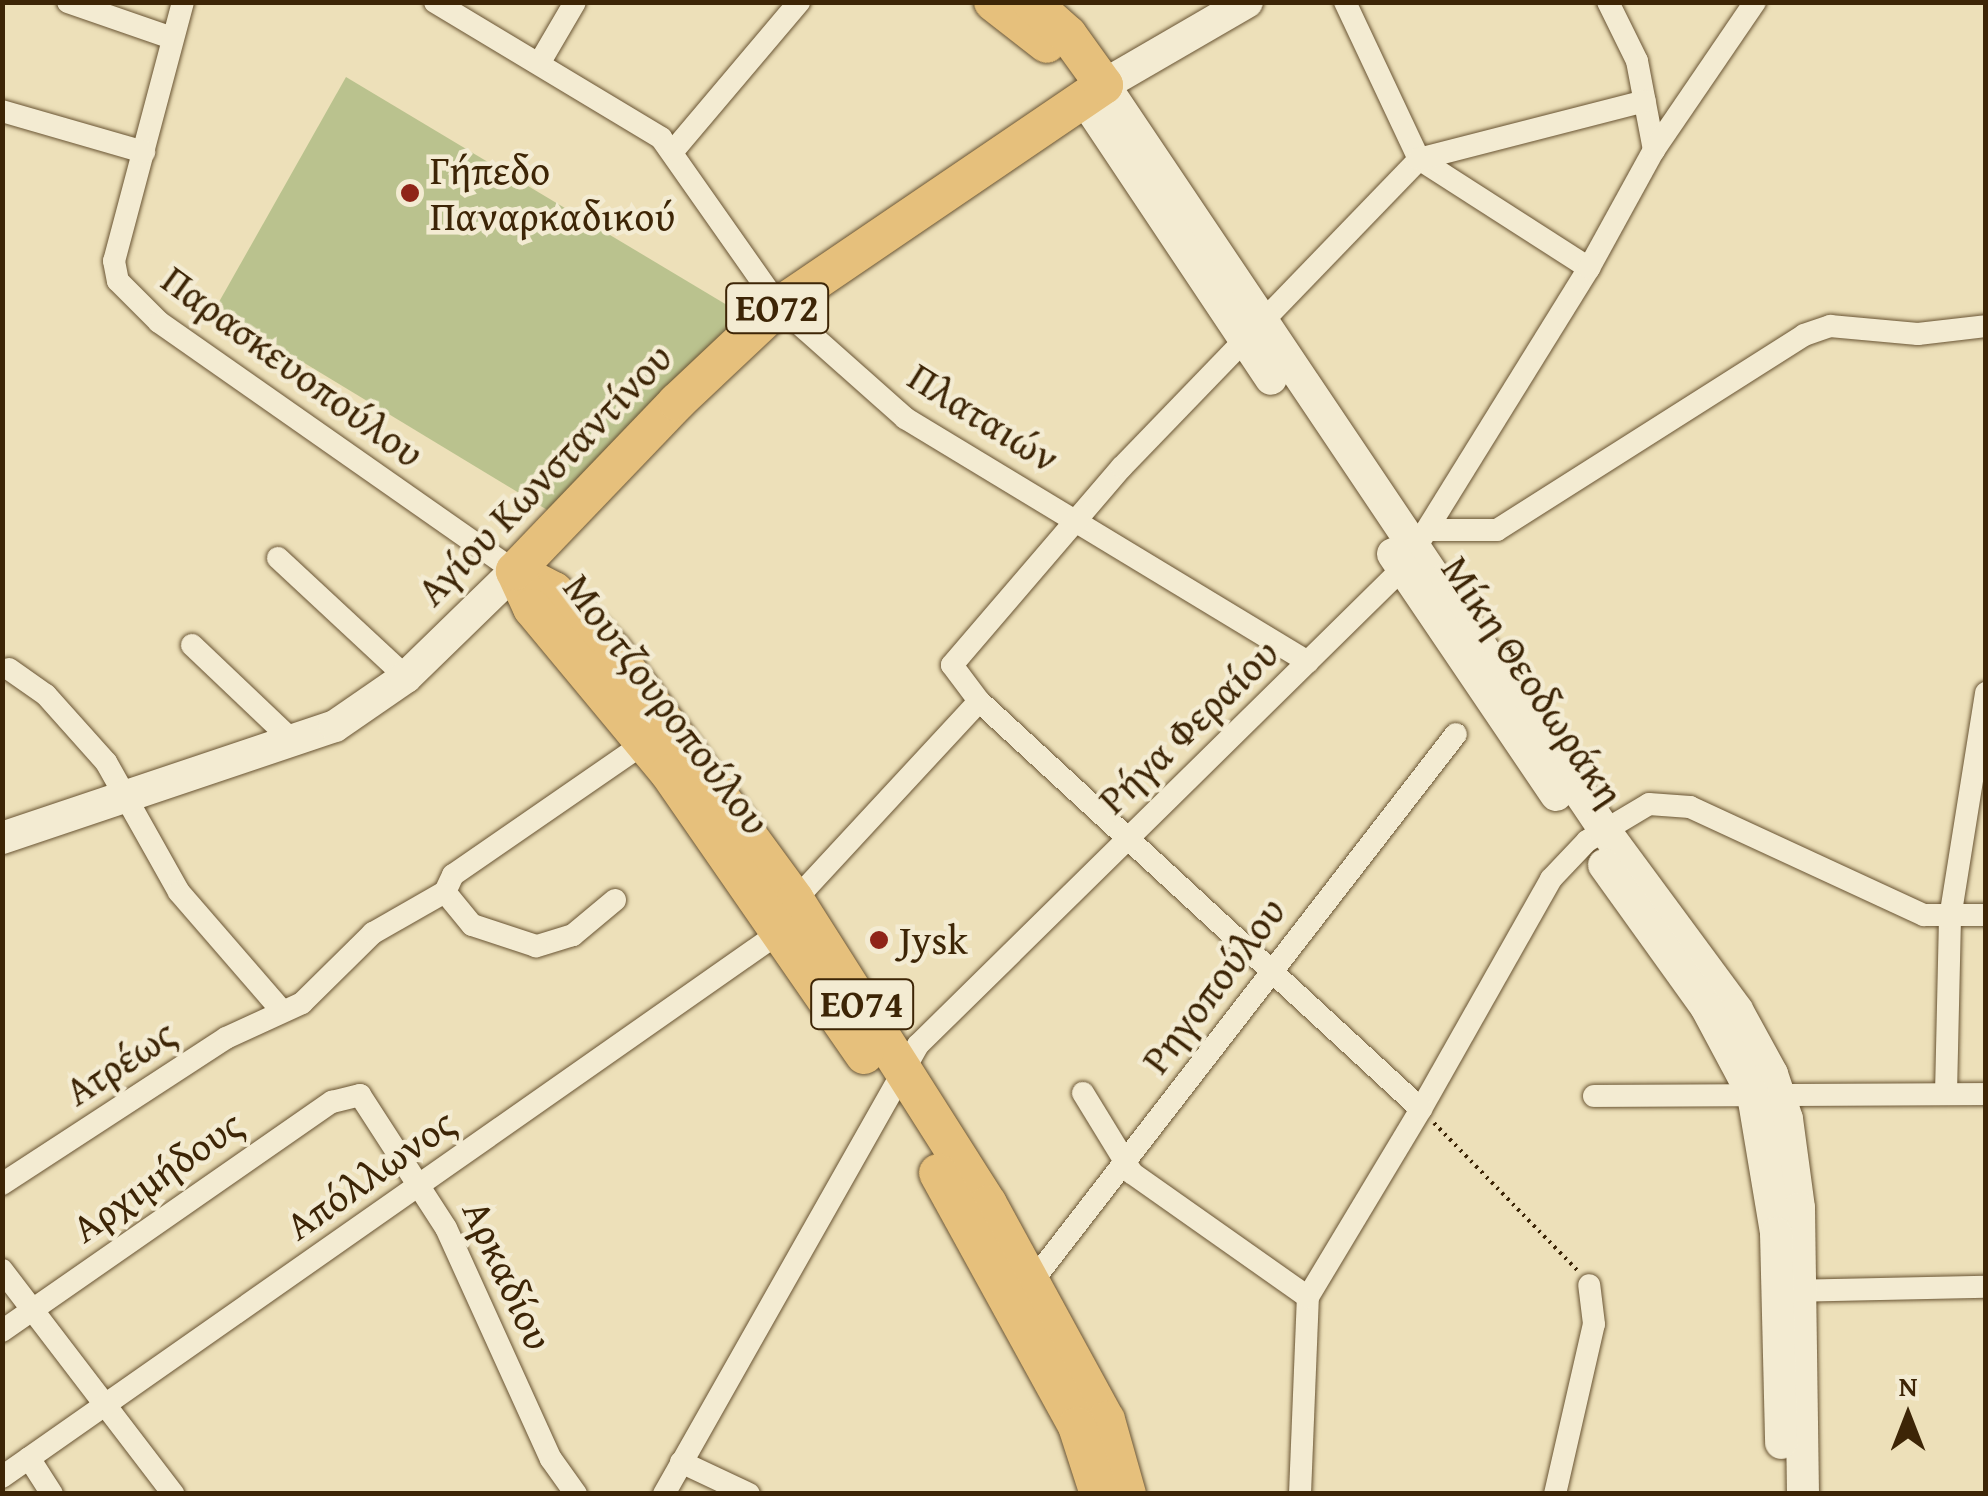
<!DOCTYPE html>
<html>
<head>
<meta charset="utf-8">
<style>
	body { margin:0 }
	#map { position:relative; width:1988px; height:1496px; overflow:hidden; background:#ede0b9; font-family:"Gentium Book Plus",serif }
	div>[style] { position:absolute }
	.green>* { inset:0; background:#bac28e }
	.path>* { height:4px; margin-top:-2px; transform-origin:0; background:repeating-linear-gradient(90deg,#3d2506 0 2.5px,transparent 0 7.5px) }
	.roads { filter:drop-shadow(0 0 2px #695433) drop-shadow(0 0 2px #695433) }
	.street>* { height:22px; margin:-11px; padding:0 11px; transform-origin:11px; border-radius:11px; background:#f3ebd2 }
	.secondary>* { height:32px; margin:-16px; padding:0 16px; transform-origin:16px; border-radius:16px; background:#f3ebd2 }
	.primary>* { height:38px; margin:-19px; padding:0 19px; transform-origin:19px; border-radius:19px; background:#e6c07c }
	.dots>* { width:28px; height:28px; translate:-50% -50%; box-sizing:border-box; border:5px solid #f3ebd2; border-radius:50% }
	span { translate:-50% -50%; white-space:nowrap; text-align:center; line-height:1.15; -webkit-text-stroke:9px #f3ebd2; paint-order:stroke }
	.shield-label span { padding:2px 8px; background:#f3ebd2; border:2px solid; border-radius:8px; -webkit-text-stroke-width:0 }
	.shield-label { font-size:38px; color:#3d2506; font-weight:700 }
	.poi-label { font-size:40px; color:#3d2506 }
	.left { translate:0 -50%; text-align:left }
	.street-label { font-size:40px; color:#3d2506 }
	.frame { position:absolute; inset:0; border:5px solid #3d2506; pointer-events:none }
	.north { position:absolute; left:1858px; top:1366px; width:100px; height:100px; -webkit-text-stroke:8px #f3ebd2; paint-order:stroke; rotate:0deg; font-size:28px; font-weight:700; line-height:40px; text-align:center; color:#3d2506 }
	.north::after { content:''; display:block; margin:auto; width:35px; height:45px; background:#3d2506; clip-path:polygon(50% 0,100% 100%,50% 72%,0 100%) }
</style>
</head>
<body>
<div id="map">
	<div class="green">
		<div style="clip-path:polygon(346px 77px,742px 314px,549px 511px,215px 309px)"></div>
	</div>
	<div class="path">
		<div style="left:1434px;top:1123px;width:205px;rotate:45.8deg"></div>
	</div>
	<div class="roads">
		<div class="street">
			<div style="left:68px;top:2px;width:110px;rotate:19.1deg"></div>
			<div style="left:183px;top:2px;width:268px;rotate:104.9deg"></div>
			<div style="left:114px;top:261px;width:20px;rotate:79deg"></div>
			<div style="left:118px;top:281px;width:58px;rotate:45deg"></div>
			<div style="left:159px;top:322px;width:434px;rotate:35deg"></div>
			<div style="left:435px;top:2px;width:264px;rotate:31deg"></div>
			<div style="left:661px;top:138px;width:205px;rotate:54.9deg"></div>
			<div style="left:779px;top:306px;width:169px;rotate:41.6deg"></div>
			<div style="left:905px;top:418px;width:471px;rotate:31.2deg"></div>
			<div style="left:1345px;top:2px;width:174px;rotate:64.8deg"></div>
			<div style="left:1419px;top:159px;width:202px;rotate:32.7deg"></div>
			<div style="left:1608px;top:2px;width:66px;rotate:63.8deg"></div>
			<div style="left:1637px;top:61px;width:91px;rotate:79.2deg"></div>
			<div style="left:540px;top:62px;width:69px;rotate:-59.7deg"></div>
			<div style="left:2px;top:111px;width:148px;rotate:16.1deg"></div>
			<div style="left:674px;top:150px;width:194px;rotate:-49.8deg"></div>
			<div style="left:1427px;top:530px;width:70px"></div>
			<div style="left:1497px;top:530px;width:364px;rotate:-32.4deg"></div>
			<div style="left:1804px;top:335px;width:28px;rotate:-19deg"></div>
			<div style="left:1830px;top:326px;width:88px;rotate:5.2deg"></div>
			<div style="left:1918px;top:334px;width:68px;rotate:-6.7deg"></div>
			<div style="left:278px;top:558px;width:175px;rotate:42.9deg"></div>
			<div style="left:192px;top:645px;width:141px;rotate:43.6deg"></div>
			<div style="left:9px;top:669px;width:45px;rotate:35.1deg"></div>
			<div style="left:46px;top:695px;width:90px;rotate:48.2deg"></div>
			<div style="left:106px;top:762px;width:149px;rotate:60.7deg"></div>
			<div style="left:179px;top:892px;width:157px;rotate:49.1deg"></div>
			<div style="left:615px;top:900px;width:55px;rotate:140.2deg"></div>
			<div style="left:573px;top:935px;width:39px;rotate:163deg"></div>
			<div style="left:536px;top:946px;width:67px;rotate:-161.8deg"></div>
			<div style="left:472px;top:925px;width:43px;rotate:-129.3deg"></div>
			<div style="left:445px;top:892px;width:19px;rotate:-65deg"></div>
			<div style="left:453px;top:875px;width:234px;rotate:-34.6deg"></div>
			<div style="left:1083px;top:1093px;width:94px;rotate:58.5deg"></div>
			<div style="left:1132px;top:1173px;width:215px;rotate:35.2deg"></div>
			<div style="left:1946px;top:1094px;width:176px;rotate:-88.7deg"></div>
			<div style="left:1950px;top:918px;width:228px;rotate:-80.9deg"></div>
			<div style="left:1594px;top:1096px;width:392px;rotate:-0.3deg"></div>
			<div style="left:1421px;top:1109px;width:264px;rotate:-60.5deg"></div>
			<div style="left:1551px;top:879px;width:52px;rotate:-46.5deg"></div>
			<div style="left:1587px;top:841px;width:72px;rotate:-30.8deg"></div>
			<div style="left:1649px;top:804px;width:41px;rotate:4.2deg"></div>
			<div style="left:1690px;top:807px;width:258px;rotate:24.8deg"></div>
			<div style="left:1924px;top:915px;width:62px"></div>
			<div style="left:2px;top:1184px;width:267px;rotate:-33.1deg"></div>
			<div style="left:226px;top:1038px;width:84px;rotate:-24.7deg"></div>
			<div style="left:302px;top:1003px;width:100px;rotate:-44.6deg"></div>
			<div style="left:373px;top:933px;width:83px;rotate:-29.7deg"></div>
			<div style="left:2px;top:1270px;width:282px;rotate:52.6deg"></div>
			<div style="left:1031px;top:1283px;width:694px;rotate:-52.26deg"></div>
			<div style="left:1787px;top:1291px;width:199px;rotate:-1.2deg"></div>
			<div style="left:2px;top:1331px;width:402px;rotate:-34.8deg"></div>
			<div style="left:332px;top:1102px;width:29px;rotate:-14deg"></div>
			<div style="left:360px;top:1095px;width:158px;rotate:57.1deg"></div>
			<div style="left:446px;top:1228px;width:254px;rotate:65.6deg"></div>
			<div style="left:551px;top:1459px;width:43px;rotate:54.5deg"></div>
			<div style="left:29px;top:1458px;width:43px;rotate:57.4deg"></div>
			<div style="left:681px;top:1462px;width:75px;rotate:25.2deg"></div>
			<div style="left:2px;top:1477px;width:950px;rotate:-35.01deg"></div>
			<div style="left:780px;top:932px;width:35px;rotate:-65deg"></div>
			<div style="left:795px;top:900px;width:271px;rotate:-47.2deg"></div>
			<div style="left:664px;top:1494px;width:516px;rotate:-60.5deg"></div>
			<div style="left:918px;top:1045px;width:680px;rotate:-44.52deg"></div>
			<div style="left:1403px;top:568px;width:353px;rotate:-58.2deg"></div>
			<div style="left:1589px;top:268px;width:135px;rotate:-61.2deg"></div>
			<div style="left:1654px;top:150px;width:179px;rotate:-55.7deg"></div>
			<div style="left:1300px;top:1494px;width:197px;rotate:-87.7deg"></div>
			<div style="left:1308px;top:1297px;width:219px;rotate:-59deg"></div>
			<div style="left:1421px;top:1109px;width:602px;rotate:-137.29deg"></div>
			<div style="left:979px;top:701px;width:45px;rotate:-126.9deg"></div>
			<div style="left:952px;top:665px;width:261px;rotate:-49.4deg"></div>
			<div style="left:1122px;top:467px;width:428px;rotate:-46deg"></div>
			<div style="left:1419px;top:159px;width:233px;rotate:-14.4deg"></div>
			<div style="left:1555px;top:1494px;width:174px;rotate:-77.1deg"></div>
			<div style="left:1594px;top:1324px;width:39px;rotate:-97deg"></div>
		</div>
		<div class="secondary">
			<div style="left:1247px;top:2px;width:165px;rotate:149.9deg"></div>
			<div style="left:1104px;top:85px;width:895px;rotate:56.11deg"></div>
			<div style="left:1603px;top:828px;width:226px;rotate:53.6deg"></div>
			<div style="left:1737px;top:1010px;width:73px;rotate:61.3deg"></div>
			<div style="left:1772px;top:1074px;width:47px;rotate:71.6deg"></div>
			<div style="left:1787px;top:1119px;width:90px;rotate:82.3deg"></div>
			<div style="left:1799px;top:1208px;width:286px;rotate:89.2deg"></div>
			<div style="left:1085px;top:100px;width:335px;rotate:56.3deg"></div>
			<div style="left:1393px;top:554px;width:291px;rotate:55.9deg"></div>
			<div style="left:2px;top:838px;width:351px;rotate:-18.6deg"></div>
			<div style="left:335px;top:726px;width:86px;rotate:-34.6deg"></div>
			<div style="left:406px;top:677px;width:152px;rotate:-44.2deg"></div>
			<div style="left:1604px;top:865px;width:175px;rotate:54.3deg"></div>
			<div style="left:1706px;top:1007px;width:100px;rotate:61.9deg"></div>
			<div style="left:1753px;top:1095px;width:140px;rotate:80.5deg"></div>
			<div style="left:1776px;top:1233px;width:210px;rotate:88.6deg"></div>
		</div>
		<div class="primary">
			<div style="left:993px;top:2px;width:68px;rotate:37.9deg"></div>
			<div style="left:515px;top:571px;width:44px;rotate:27.1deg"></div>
			<div style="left:554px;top:591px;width:84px;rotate:45.5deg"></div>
			<div style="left:613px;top:651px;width:308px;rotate:53.8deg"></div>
			<div style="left:795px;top:900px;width:360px;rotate:57.6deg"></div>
			<div style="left:988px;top:1204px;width:246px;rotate:61.4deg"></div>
			<div style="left:1106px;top:1420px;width:77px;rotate:74.2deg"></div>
			<div style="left:515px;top:571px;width:41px;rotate:65.3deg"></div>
			<div style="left:532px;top:608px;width:214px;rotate:50.3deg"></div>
			<div style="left:669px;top:773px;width:343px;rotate:55.3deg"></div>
			<div style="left:515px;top:571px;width:234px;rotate:-46.2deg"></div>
			<div style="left:677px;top:402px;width:140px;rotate:-43.3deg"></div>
			<div style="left:779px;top:306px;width:393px;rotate:-34.2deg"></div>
			<div style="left:1104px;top:85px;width:62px;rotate:-125.8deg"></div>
			<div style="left:1068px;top:35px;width:50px;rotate:-138.3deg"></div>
			<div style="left:938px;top:1173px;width:289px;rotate:61.2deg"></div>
			<div style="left:1077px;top:1426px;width:71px;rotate:72.1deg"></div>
		</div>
	</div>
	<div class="dots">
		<div style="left:410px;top:193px;background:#8f2418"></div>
		<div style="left:879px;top:940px;background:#8f2418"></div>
	</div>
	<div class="shield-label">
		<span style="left:777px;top:308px">ΕΟ72</span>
		<span style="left:862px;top:1004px">ΕΟ74</span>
	</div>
	<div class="poi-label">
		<span class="left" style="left:430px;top:193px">Γήπεδο<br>Παναρκαδικού</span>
		<span class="left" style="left:899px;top:940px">Jysk</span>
	</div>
	<div class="street-label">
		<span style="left:293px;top:366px;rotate:36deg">Παρασκευοπούλου</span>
		<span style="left:984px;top:417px;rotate:32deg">Πλαταιών</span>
		<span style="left:544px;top:474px;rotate:-46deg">Αγίου Κωνσταντίνου</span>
		<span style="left:1533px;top:681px;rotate:56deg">Μίκη Θεοδωράκη</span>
		<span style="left:667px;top:704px;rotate:53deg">Μουτζουροπούλου</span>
		<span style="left:1188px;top:726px;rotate:-44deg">Ρήγα Φεραίου</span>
		<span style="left:1213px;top:985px;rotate:-53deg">Ρηγοπούλου</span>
		<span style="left:120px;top:1062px;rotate:-33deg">Ατρέως</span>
		<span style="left:370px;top:1174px;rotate:-35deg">Απόλλωνος</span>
		<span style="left:157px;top:1176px;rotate:-35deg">Αρχιμήδους</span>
		<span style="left:508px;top:1275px;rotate:65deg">Αρκαδίου</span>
	</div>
	<div class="frame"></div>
	<div class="north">N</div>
</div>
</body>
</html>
